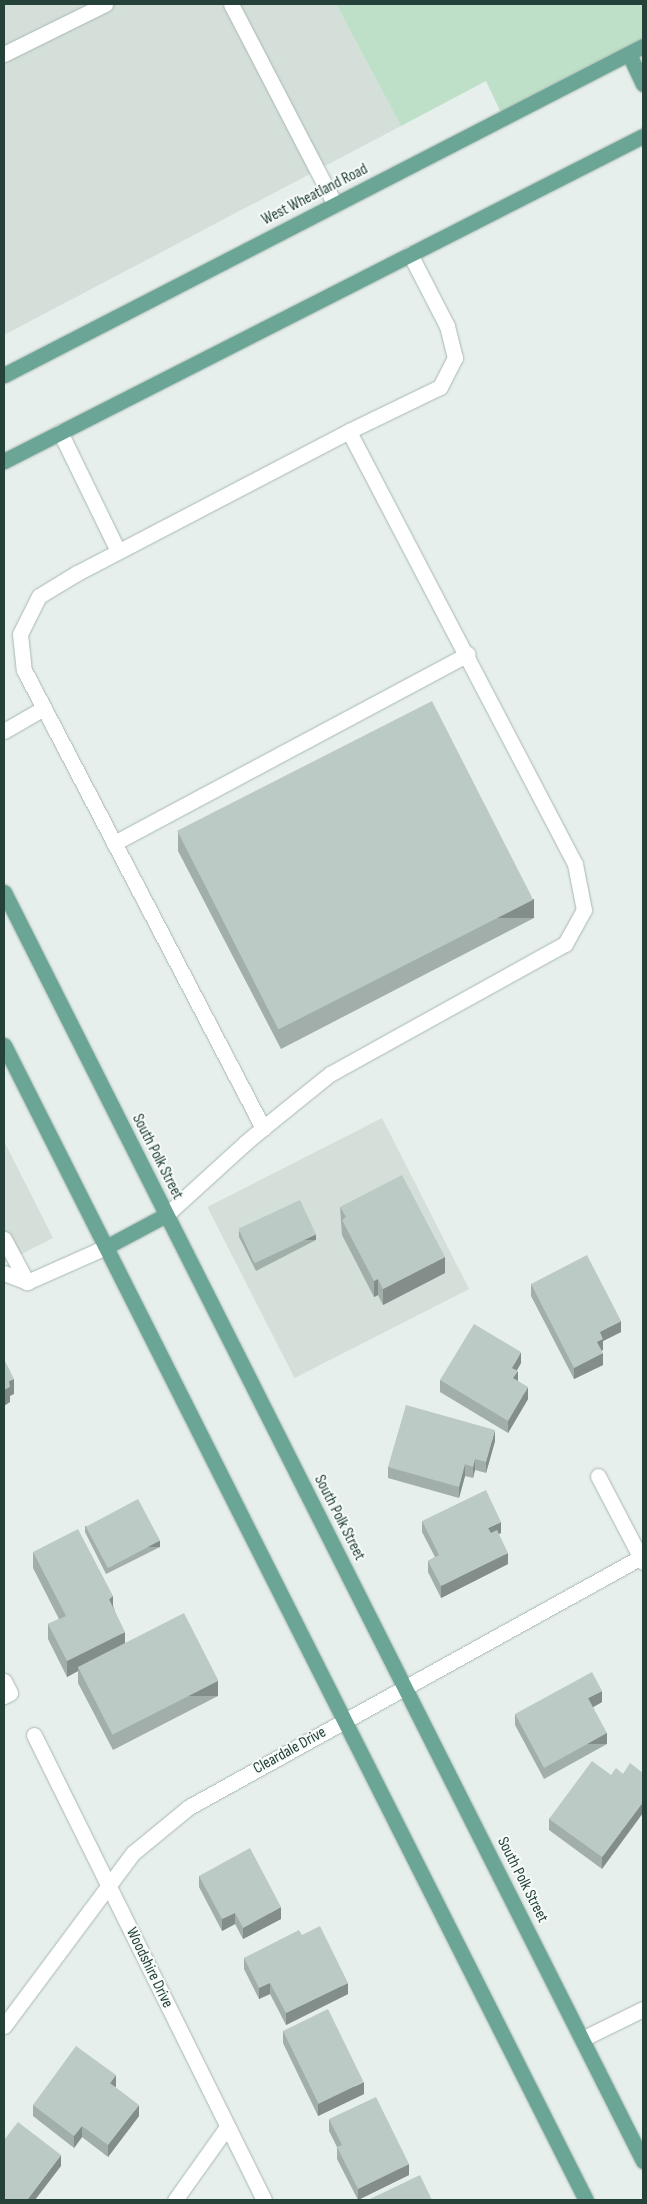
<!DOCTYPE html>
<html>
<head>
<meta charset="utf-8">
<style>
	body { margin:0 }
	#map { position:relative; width:647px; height:2204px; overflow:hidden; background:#e6efeb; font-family:"Sofia Sans Condensed",sans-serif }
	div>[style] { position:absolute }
	.built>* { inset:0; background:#d4dfda; transform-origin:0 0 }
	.green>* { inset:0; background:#bfe0c8 }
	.roads { filter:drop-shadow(0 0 1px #a8b8b2) drop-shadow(0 0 1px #a8b8b2) }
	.minor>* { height:15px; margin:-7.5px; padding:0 7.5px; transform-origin:7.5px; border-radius:7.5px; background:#fff }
	.major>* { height:15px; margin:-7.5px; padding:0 7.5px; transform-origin:7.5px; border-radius:7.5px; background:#6aa596 }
	.wall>* { inset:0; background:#a1aea9 }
	.shaded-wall>* { inset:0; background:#838d89; transform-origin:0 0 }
	.building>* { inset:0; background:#bbcac4; transform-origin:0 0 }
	span { translate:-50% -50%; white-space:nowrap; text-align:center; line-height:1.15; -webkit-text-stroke:4px #f7fbf9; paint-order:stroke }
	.street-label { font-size:16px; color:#24423a }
	.frame { position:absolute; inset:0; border:5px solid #24423a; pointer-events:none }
</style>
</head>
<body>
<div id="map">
	<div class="built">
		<div style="clip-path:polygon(4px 4px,336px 4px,401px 126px,4px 335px)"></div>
		<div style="left:382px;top:1118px;width:192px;height:196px;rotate:63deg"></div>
		<div style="clip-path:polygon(4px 1141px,53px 1238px,4px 1263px)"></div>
	</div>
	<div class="green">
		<div style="clip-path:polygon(336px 4px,643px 4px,643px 46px,504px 119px,486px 81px,401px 126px)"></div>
	</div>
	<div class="roads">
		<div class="minor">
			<div style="left:231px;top:4px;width:226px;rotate:62.6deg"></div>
			<div style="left:4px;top:54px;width:113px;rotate:-26.3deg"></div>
			<div style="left:349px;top:431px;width:101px;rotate:-25.8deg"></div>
			<div style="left:440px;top:387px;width:33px;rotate:-63deg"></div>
			<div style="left:455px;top:358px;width:33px;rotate:-104deg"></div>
			<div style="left:447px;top:326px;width:81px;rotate:-117.2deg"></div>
			<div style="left:60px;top:432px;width:132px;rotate:64deg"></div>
			<div style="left:4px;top:731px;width:46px;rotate:-29.9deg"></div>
			<div style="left:114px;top:843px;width:401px;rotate:-28.1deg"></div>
			<div style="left:166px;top:1215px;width:107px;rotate:-42.3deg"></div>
			<div style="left:245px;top:1143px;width:23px;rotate:-40deg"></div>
			<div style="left:263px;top:1128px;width:86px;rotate:-38.9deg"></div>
			<div style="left:330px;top:1074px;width:269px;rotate:-29deg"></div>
			<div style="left:565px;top:944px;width:39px;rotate:-61deg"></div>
			<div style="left:584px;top:910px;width:47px;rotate:-101.1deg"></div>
			<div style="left:575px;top:864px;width:488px;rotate:-117.6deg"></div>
			<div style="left:349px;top:431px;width:307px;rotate:152.4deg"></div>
			<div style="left:77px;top:573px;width:44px;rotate:148.8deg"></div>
			<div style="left:39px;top:596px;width:42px;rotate:116.6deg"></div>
			<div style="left:20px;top:634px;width:36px;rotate:84deg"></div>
			<div style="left:24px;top:670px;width:517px;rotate:62.44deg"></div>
			<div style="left:4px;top:1239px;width:49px;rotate:61.9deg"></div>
			<div style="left:27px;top:1282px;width:86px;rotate:-23.9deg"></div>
			<div style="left:4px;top:1273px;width:25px;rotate:21deg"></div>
			<div style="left:598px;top:1476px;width:97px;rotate:62.4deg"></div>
			<div style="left:4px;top:1681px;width:13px;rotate:63deg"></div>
			<div style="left:10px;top:1693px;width:7px;rotate:153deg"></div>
			<div style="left:34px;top:1735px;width:519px;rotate:63.68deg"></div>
			<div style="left:4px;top:2026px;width:216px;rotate:-53.3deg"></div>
			<div style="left:133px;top:1853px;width:72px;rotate:-39.4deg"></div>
			<div style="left:189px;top:1807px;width:519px;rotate:-28.94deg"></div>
			<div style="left:582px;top:2039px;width:68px;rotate:-26.2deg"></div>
			<div style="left:175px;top:2200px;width:90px;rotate:-54.5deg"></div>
		</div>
		<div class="major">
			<div style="left:629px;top:54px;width:33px;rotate:65deg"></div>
			<div style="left:4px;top:375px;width:719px;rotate:-27.24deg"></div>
			<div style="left:4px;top:461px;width:717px;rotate:-26.96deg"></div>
			<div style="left:4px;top:892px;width:1421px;rotate:63.27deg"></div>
			<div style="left:4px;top:1045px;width:1293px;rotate:63.26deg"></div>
			<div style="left:106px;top:1247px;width:68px;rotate:-28.1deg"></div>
		</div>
	</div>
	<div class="wall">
		<div style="clip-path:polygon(178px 832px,534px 918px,281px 1049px,178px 851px)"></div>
		<div style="clip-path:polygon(340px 1207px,445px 1273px,383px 1305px,378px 1295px,374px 1297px,342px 1235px)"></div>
		<div style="clip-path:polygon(239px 1231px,316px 1240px,256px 1271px,239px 1237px)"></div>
		<div style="clip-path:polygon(531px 1284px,621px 1332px,603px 1341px,603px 1350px,601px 1351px,603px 1365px,574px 1379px,531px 1296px)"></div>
		<div style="clip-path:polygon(521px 1363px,517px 1370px,518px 1381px,528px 1399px,508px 1433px,440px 1392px,440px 1380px)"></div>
		<div style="clip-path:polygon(495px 1441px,486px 1473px,475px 1470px,473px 1478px,465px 1476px,459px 1498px,388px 1478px,388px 1467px)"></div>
		<div style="clip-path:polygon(422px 1521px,501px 1533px,498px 1534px,508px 1564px,441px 1598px,428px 1572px,428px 1561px,435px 1557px,422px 1532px)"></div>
		<div style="clip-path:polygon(85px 1526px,160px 1547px,106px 1574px,85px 1532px)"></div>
		<div style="clip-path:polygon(33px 1552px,113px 1605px,125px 1643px,218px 1696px,113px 1750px,78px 1683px,78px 1671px,67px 1677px,48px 1639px,48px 1624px,59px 1619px,33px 1568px)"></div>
		<div style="clip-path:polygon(602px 1702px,593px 1707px,607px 1744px,544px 1779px,515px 1725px,515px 1714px)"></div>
		<div style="clip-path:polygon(611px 1775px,602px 1869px,549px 1830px,549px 1819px)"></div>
		<div style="clip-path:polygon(199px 1876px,281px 1919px,243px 1939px,235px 1924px,222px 1931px,199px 1887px)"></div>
		<div style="clip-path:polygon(302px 1935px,348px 1994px,286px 2025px,270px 1994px,259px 1999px,244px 1969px,244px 1958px)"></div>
		<div style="clip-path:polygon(283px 2031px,364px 2094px,318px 2116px,283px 2043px)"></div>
		<div style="clip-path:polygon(116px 2086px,115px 2087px,139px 2116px,108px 2157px,82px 2137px,74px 2148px,33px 2116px,33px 2105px)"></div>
		<div style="clip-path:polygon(329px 2119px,409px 2175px,358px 2200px,337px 2159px,337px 2147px,329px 2131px)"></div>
	</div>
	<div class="shaded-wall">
		<div style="left:534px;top:899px;width:19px;height:285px;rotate:90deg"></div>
		<div style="left:316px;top:1234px;width:6px;height:68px;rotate:90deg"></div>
		<div style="clip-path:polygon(445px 1257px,445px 1273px,383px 1305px,383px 1289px)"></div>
		<div style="clip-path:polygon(378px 1279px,378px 1295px,374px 1297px,374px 1281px)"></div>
		<div style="clip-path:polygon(621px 1321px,621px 1332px,603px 1341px,603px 1350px,597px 1353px,597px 1342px,600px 1332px)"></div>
		<div style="clip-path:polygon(521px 1352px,521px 1363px,512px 1379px,512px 1368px)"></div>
		<div style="clip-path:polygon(603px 1353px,603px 1365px,574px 1379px,574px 1368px)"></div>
		<div style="clip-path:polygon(518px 1371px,518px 1382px,513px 1378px)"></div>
		<div style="clip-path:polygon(14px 1379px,14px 1394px,10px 1396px,10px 1402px,4px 1406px,4px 1390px,9px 1381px)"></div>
		<div style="clip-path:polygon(528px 1387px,528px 1399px,508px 1433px,508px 1421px)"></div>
		<div style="clip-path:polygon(495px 1430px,495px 1441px,486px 1473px,486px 1462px)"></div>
		<div style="clip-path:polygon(475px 1459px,475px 1470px,473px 1478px,473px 1467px)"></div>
		<div style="clip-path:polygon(465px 1464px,465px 1476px,459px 1498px,459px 1487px)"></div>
		<div style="clip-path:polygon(501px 1522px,501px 1533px,488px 1539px,488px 1528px)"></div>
		<div style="left:160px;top:1541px;width:6px;height:60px;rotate:90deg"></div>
		<div style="clip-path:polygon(508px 1553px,508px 1564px,441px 1598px,441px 1586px)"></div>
		<div style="clip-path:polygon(113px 1596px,113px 1612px,109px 1599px)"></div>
		<div style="clip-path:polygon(125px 1632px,125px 1647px,78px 1667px,78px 1671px,67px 1677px,67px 1661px)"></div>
		<div style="left:218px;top:1681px;width:15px;height:118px;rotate:90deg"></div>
		<div style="clip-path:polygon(602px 1691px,602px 1702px,588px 1710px,588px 1698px)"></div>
		<div style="left:607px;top:1733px;width:11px;height:72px;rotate:90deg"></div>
		<div style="clip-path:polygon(643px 1802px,643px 1813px,602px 1869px,602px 1857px)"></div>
		<div style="clip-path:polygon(281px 1907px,281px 1919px,243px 1939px,243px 1928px)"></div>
		<div style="clip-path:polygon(235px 1913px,235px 1924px,222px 1931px,222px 1919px)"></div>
		<div style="clip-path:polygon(270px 1983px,270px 1994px,259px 1999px,259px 1988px)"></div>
		<div style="clip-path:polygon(348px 1983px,348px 1994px,286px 2025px,286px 2013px)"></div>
		<div style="clip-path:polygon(116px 2075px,116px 2086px,110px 2094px,110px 2083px)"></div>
		<div style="clip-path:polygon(364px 2082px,364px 2094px,318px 2116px,318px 2104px)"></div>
		<div style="clip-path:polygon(139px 2105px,139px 2116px,108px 2157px,108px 2145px)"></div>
		<div style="clip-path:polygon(82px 2126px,82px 2137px,74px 2148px,74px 2136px)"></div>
		<div style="clip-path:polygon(61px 2155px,61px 2166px,35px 2200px,27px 2200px)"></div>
		<div style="clip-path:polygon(409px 2164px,409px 2175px,358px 2200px,358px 2189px)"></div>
	</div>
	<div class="building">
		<div style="left:432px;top:701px;width:223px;height:286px;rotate:63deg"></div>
		<div style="clip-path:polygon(402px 1175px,445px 1257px,383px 1289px,378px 1279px,374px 1281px,342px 1220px,346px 1217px,340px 1207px)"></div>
		<div style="left:300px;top:1200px;width:38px;height:68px;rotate:65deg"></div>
		<div style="clip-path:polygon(587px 1255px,621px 1321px,600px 1332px,603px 1339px,597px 1342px,603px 1353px,574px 1368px,531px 1284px)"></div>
		<div style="clip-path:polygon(474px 1324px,521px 1352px,512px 1368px,518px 1371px,513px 1378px,528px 1387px,508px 1421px,440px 1380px)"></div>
		<div style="clip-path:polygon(4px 1359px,14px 1379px,9px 1381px,10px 1387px,4px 1390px)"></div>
		<div style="clip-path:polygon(406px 1405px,495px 1430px,486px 1462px,475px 1459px,473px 1467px,465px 1464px,459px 1487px,388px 1467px)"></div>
		<div style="clip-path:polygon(486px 1490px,501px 1522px,488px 1528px,491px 1533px,497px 1530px,508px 1553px,441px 1586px,428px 1561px,439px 1555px,422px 1521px)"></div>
		<div style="left:138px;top:1499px;width:47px;height:59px;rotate:62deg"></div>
		<div style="clip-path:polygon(78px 1529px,113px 1596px,109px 1599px,125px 1632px,67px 1661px,48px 1624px,66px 1616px,33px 1552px)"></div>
		<div style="left:184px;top:1613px;width:76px;height:119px;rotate:63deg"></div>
		<div style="clip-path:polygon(592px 1672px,602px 1691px,588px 1698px,607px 1733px,544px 1768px,515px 1714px)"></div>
		<div style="clip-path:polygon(592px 1761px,611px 1775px,616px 1768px,623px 1774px,630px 1763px,643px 1773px,643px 1802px,602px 1857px,549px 1819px)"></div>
		<div style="clip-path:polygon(250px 1848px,281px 1907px,243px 1928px,235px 1913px,222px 1919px,199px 1876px)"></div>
		<div style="clip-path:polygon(320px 1926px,348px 1983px,286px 2013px,270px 1983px,259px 1988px,244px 1958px,299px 1930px,302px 1935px)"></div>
		<div style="left:328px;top:2009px;width:81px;height:50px;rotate:64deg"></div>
		<div style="clip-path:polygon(76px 2046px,116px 2075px,110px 2083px,139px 2105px,108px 2145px,82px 2126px,74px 2136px,33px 2105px)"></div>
		<div style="clip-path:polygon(376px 2097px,409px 2164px,358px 2189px,337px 2147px,342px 2145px,329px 2119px)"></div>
		<div style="clip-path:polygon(18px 2122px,61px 2155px,27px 2200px,4px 2200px,4px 2140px)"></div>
		<div style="clip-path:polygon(420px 2175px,432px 2200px,368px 2200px)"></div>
	</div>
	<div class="street-label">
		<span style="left:315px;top:195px;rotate:-27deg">West Wheatland Road</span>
		<span style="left:157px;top:1157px;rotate:63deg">South Polk Street</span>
		<span style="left:339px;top:1518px;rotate:63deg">South Polk Street</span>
		<span style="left:290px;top:1751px;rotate:-29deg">Cleardale Drive</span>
		<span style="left:522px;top:1880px;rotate:63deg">South Polk Street</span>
		<span style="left:149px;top:1968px;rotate:64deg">Woodshire Drive</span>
	</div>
	<div class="frame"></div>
</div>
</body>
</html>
